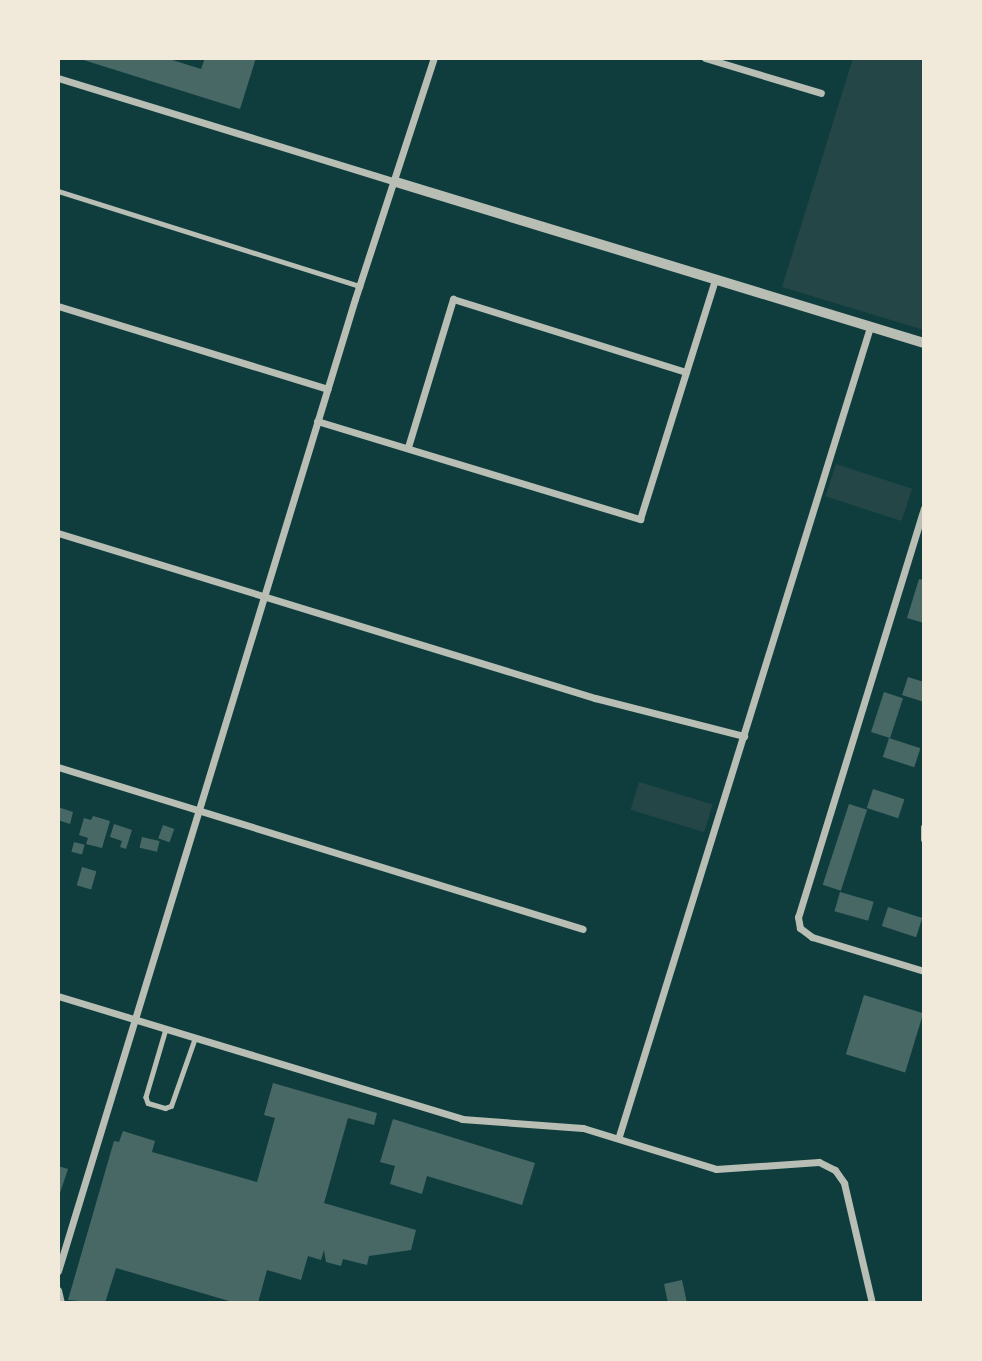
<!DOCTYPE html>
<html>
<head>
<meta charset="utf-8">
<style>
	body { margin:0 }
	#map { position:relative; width:982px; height:1361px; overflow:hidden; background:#0f3d3e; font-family:"Exo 2",sans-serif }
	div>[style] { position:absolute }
	.green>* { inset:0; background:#244646; transform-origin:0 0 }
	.building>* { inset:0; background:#486865; transform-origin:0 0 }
	.service>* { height:4.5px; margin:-2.25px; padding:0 2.25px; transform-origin:2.25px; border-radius:2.25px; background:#b8beb3 }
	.minor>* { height:7px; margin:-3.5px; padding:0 3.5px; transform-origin:3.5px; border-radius:3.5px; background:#b8beb3 }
	.tertiary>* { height:10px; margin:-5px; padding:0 5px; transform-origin:5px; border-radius:5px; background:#b8beb3 }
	span { translate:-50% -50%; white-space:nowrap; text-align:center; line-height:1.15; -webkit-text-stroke:5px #f1e9da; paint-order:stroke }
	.frame { position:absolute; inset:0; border:60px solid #f1e9da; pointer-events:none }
</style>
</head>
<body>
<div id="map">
	<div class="green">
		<div style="clip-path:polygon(853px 58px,924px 58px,924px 330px,782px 287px)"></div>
		<div style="left:836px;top:464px;width:80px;height:34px;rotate:18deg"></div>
		<div style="left:639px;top:782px;width:77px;height:29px;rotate:17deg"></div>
	</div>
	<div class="building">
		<div style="clip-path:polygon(77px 58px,166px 58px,201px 69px,205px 58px,256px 58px,240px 109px)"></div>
		<div style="clip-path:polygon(919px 579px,924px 580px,924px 623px,907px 618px)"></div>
		<div style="clip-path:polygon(908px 677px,924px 682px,924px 702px,902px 695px)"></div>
		<div style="left:884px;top:692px;width:20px;height:42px;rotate:18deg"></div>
		<div style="left:889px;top:738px;width:33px;height:20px;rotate:18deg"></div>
		<div style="left:873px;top:789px;width:33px;height:20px;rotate:18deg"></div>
		<div style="left:849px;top:804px;width:19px;height:85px;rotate:18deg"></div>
		<div style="clip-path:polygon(58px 807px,73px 812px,70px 824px,58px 820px)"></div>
		<div style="clip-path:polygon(93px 816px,110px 821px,102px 848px,86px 844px,88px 838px,79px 835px,84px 818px,91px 820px)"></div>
		<div style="clip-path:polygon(114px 824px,132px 830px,126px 849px,120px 847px,122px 841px,110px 837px)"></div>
		<div style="left:163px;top:825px;width:12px;height:14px;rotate:20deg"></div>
		<div style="left:142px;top:837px;width:18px;height:11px;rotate:13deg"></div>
		<div style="left:74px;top:842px;width:11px;height:10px;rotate:15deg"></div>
		<div style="left:82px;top:867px;width:15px;height:19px;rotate:16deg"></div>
		<div style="left:840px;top:892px;width:35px;height:20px;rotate:16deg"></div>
		<div style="left:888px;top:907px;width:36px;height:20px;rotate:18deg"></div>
		<div style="left:864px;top:995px;width:62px;height:62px;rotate:17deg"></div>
		<div style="clip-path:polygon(273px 1083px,377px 1113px,374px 1125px,348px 1118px,324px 1203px,416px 1230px,411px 1250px,369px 1256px,367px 1265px,343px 1259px,341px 1266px,326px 1262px,324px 1250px,321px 1260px,308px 1256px,301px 1280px,267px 1270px,258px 1303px,236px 1303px,116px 1268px,105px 1303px,68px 1300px,114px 1141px,119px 1142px,123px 1131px,155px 1141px,152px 1152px,257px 1182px,275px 1118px,264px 1115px)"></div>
		<div style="clip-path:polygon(393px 1119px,535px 1163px,522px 1205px,427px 1176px,422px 1194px,390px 1184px,395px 1166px,380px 1162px)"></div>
		<div style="clip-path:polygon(58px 1166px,68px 1169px,58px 1199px)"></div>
		<div style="clip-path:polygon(682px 1280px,687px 1303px,668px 1303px,664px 1284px)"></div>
	</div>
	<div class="service">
		<div style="left:58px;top:191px;width:317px;rotate:17.5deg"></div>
		<div style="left:166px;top:1029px;width:71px;rotate:106.4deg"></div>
		<div style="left:146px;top:1097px;width:6px;rotate:72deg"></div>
		<div style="left:148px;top:1103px;width:18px;rotate:16deg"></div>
		<div style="left:165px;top:1108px;width:6px;rotate:-18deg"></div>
		<div style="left:171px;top:1106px;width:72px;rotate:-70.6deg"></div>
	</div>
	<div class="minor">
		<div style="left:705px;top:58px;width:121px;rotate:16.8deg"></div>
		<div style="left:58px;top:78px;width:354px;rotate:17.1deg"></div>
		<div style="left:58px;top:306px;width:282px;rotate:17.1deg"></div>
		<div style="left:317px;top:421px;width:338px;rotate:16.9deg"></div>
		<div style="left:640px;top:519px;width:251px;rotate:-72.6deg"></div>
		<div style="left:408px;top:447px;width:155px;rotate:-73.1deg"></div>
		<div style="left:453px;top:299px;width:244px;rotate:17.4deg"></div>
		<div style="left:924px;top:508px;width:428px;rotate:107.1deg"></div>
		<div style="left:798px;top:917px;width:11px;rotate:80deg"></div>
		<div style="left:800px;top:928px;width:15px;rotate:37deg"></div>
		<div style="left:812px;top:937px;width:117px;rotate:16.9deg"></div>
		<div style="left:58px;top:533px;width:562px;rotate:17.08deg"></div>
		<div style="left:595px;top:698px;width:154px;rotate:14.3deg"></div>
		<div style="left:58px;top:767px;width:549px;rotate:17.15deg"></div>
		<div style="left:924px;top:827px;width:12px;rotate:90deg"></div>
		<div style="left:58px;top:996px;width:422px;rotate:16.9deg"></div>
		<div style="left:462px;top:1119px;width:121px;rotate:4.3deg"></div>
		<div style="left:583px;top:1128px;width:139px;rotate:17.1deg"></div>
		<div style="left:716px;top:1169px;width:103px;rotate:-3.9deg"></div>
		<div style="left:819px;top:1162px;width:18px;rotate:27deg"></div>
		<div style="left:835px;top:1170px;width:16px;rotate:55deg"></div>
		<div style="left:844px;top:1183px;width:123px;rotate:76.9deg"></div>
		<div style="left:619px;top:1136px;width:847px;rotate:-72.76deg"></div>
		<div style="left:58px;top:1271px;width:1016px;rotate:-73.01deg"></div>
		<div style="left:355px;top:299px;width:254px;rotate:-71.9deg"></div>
		<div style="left:58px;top:1290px;width:13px;rotate:77deg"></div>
	</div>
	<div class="tertiary">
		<div style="left:396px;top:182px;width:552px;rotate:16.96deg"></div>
	</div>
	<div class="frame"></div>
</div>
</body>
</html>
